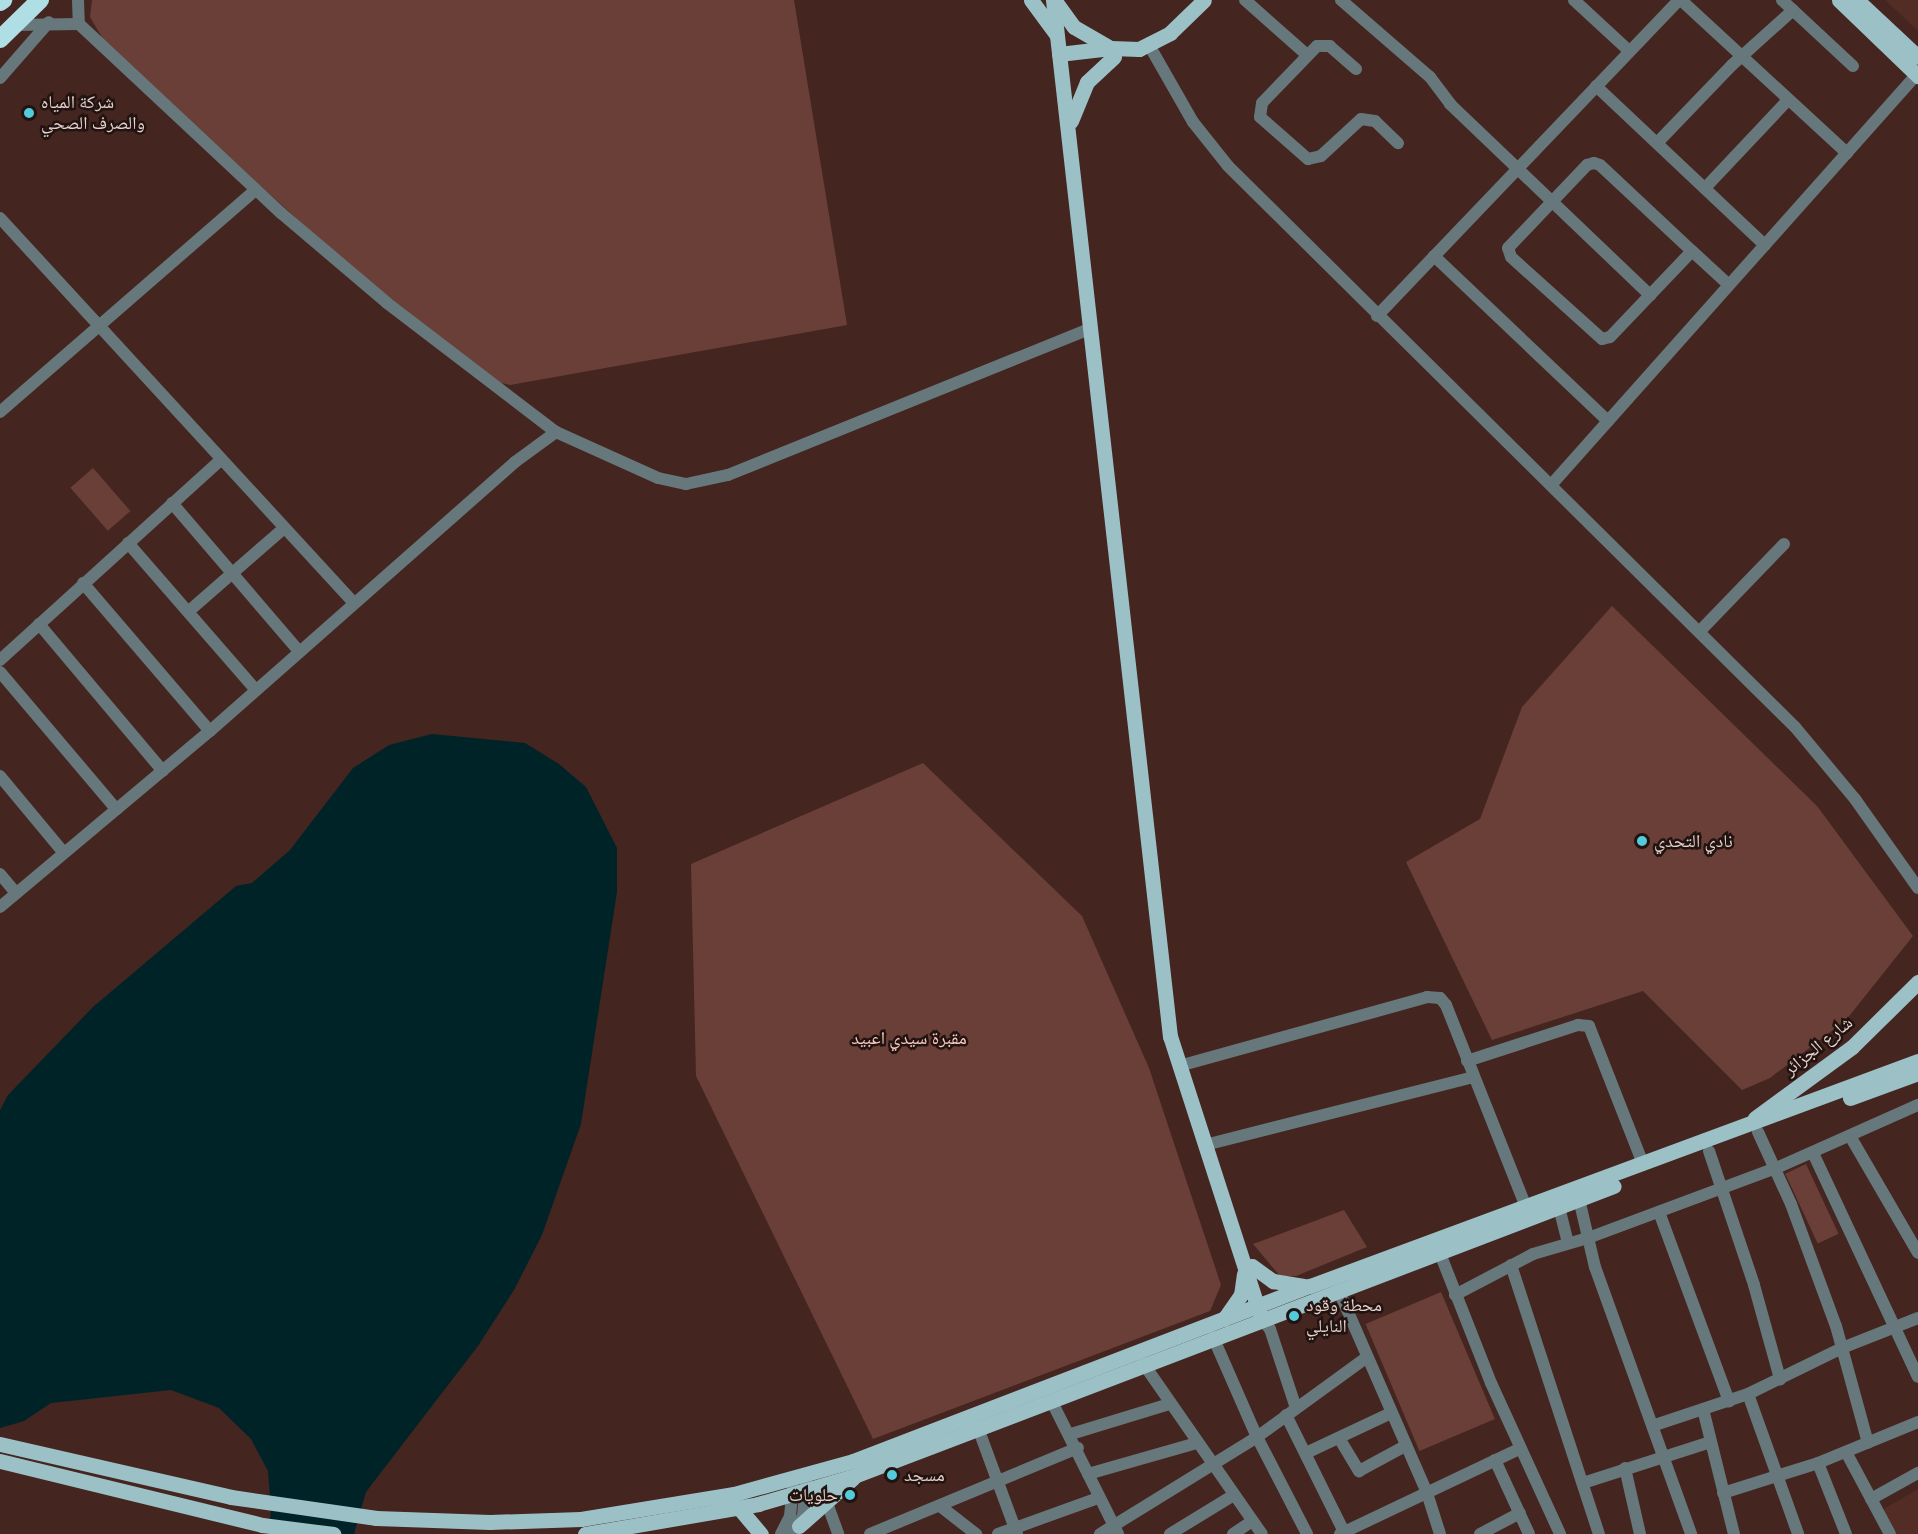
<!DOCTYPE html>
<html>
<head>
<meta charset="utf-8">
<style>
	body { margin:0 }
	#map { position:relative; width:1918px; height:1534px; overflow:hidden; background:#442520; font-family:"Public Sans","Noto Naskh Arabic",sans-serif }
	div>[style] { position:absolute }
	.built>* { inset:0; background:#522c25 }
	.green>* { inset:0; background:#6a3f38; transform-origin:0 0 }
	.water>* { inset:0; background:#002328 }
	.minor>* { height:12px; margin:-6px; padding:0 6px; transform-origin:6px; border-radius:6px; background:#66787b }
	.major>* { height:15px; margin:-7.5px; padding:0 7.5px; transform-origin:7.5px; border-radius:7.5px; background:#9bc1c7 }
	.highway>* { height:18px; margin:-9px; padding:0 9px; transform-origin:9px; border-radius:9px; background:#b0dee5 }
	.dots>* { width:16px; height:16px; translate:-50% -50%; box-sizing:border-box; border:3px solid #211310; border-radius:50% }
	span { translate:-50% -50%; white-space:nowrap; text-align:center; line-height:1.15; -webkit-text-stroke:5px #211310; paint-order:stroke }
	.poi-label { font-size:18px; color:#e6d1cd }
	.left { translate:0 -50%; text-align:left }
	.right { translate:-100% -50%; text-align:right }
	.park-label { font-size:18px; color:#fcc9c0 }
	.street-label { font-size:18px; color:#e6d1cd }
</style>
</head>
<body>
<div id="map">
	<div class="built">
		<div style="clip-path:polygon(1885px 0,1918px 0,1918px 31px)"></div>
		<div style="clip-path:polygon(1918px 1489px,1918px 1534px,1895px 1534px,1880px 1511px)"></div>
	</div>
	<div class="green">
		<div style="clip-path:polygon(92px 0,794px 0,847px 325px,510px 385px,498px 382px,350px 267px,107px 46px,90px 17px)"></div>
		<div style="left:93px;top:468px;width:57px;height:30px;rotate:49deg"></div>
		<div style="clip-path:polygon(1612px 606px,1817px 806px,1913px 936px,1846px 1020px,1770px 1078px,1742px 1090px,1643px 991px,1492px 1040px,1406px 862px,1480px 819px,1522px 707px)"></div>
		<div style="clip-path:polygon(923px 763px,1082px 916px,1149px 1068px,1221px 1285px,1210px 1311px,873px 1439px,696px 1076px,691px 864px)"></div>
		<div style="left:1806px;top:1164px;width:77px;height:23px;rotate:65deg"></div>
		<div style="clip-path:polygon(1344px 1210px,1367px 1247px,1296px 1276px,1280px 1276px,1253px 1244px)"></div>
		<div style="left:1441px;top:1292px;width:138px;height:82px;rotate:67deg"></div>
	</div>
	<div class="water">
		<div style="clip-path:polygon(432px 734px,525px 743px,559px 764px,586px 787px,617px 848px,617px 892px,581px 1124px,542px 1235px,514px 1290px,478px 1346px,366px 1492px,354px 1534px,268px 1534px,271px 1510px,268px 1471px,251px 1439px,219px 1408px,171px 1390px,51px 1403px,24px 1421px,0 1428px,0 1110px,8px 1095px,93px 1007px,236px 886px,252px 883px,290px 850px,353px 768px,389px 745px)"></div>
	</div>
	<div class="minor">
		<div style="left:78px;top:0;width:24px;rotate:88deg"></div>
		<div style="left:1245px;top:0;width:83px;rotate:41.6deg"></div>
		<div style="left:1341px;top:0;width:118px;rotate:40.9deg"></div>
		<div style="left:1430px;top:77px;width:34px;rotate:53deg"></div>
		<div style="left:1450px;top:104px;width:277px;rotate:43.7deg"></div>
		<div style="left:1574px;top:0;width:75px;rotate:42.8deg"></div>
		<div style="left:1681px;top:0;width:226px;rotate:42.7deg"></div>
		<div style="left:1782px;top:0;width:97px;rotate:42.9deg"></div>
		<div style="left:14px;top:25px;width:65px;rotate:-0.9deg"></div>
		<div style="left:79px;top:24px;width:277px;rotate:43.1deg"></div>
		<div style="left:281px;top:213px;width:139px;rotate:40.3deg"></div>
		<div style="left:387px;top:303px;width:213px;rotate:37.4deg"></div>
		<div style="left:556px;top:432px;width:112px;rotate:24.3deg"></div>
		<div style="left:658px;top:478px;width:29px;rotate:12deg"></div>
		<div style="left:686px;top:484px;width:43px;rotate:-12.1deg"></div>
		<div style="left:728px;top:475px;width:390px;rotate:-22deg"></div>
		<div style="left:1149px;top:45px;width:89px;rotate:60.3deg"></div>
		<div style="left:1193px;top:122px;width:56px;rotate:51.5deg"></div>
		<div style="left:1228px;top:166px;width:798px;rotate:44.7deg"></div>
		<div style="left:1795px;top:727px;width:94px;rotate:50.2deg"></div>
		<div style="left:1855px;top:799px;width:109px;rotate:54.7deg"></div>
		<div style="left:1356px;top:69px;width:35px;rotate:-139deg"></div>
		<div style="left:1330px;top:46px;width:13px;rotate:180deg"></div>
		<div style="left:1317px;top:46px;width:79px;rotate:134deg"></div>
		<div style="left:1262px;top:103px;width:14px;rotate:98deg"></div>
		<div style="left:1260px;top:117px;width:64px;rotate:41.2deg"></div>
		<div style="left:1308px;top:159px;width:13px;rotate:-13deg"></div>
		<div style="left:1321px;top:156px;width:54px;rotate:-42.8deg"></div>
		<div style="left:1361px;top:119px;width:14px;rotate:8deg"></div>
		<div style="left:1375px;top:121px;width:32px;rotate:44deg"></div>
		<div style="left:0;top:78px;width:74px;rotate:-48.8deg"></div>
		<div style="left:1596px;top:86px;width:232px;rotate:43.3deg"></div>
		<div style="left:1657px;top:143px;width:108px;rotate:-46.1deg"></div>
		<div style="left:1732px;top:65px;width:82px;rotate:-42deg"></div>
		<div style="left:1705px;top:188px;width:121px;rotate:-46.7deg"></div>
		<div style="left:0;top:218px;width:522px;rotate:47.41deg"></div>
		<div style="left:1692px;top:251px;width:119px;rotate:133.6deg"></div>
		<div style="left:1610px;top:337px;width:8px;rotate:166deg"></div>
		<div style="left:1602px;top:339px;width:122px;rotate:-138deg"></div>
		<div style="left:1511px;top:257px;width:9px;rotate:-108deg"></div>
		<div style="left:1508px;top:248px;width:115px;rotate:-46.4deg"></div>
		<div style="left:1587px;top:165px;width:7px;rotate:-16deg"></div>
		<div style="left:1594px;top:163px;width:6px;rotate:18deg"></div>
		<div style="left:1600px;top:165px;width:126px;rotate:43.1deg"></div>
		<div style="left:1692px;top:251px;width:50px;rotate:42.6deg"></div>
		<div style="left:1434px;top:256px;width:240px;rotate:43.5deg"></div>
		<div style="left:1377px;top:316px;width:437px;rotate:-46.3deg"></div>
		<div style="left:0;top:412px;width:338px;rotate:-41deg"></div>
		<div style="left:1552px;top:484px;width:549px;rotate:-48.32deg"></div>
		<div style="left:172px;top:503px;width:195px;rotate:49.4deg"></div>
		<div style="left:128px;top:543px;width:195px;rotate:49deg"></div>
		<div style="left:83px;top:583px;width:195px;rotate:49.4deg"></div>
		<div style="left:189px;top:611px;width:126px;rotate:-41.1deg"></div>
		<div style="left:39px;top:624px;width:192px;rotate:49.9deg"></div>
		<div style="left:1700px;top:631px;width:121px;rotate:-46deg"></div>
		<div style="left:0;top:660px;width:299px;rotate:-42.2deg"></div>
		<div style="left:0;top:672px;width:180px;rotate:49.7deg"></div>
		<div style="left:0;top:776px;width:99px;rotate:50.3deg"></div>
		<div style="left:0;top:874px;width:25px;rotate:50deg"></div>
		<div style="left:0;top:907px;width:274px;rotate:-40deg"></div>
		<div style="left:210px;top:731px;width:407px;rotate:-41.4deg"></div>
		<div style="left:515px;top:462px;width:51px;rotate:-36.2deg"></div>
		<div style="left:1467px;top:1061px;width:117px;rotate:-18deg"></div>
		<div style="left:1578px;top:1025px;width:11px;rotate:5deg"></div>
		<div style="left:1589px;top:1026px;width:148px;rotate:68.6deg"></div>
		<div style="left:1179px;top:1066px;width:257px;rotate:-15.5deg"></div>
		<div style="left:1427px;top:997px;width:13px;rotate:4deg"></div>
		<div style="left:1440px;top:998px;width:9px;rotate:49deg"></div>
		<div style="left:1446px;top:1005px;width:217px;rotate:68.4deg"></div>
		<div style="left:1758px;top:1132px;width:79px;rotate:65.4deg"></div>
		<div style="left:1791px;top:1204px;width:130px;rotate:69.8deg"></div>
		<div style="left:1836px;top:1326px;width:121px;rotate:74.7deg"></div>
		<div style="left:1850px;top:1136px;width:135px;rotate:59.8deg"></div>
		<div style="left:1205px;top:1145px;width:276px;rotate:-14.2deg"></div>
		<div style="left:1709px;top:1151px;width:141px;rotate:71.4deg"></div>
		<div style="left:1754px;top:1285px;width:98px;rotate:74.5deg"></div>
		<div style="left:1813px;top:1153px;width:247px;rotate:64.9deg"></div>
		<div style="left:1579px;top:1199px;width:70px;rotate:76.8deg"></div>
		<div style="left:1595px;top:1267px;width:284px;rotate:70.2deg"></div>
		<div style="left:1559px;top:1207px;width:37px;rotate:76deg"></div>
		<div style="left:1659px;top:1212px;width:202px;rotate:69.7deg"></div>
		<div style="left:1439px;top:1251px;width:142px;rotate:68.5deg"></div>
		<div style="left:1491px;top:1383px;width:166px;rotate:65.4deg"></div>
		<div style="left:1511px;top:1265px;width:283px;rotate:71.9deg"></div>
		<div style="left:1338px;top:1289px;width:223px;rotate:66.4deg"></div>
		<div style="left:1427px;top:1493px;width:43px;rotate:72.4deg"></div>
		<div style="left:1455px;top:1295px;width:88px;rotate:-27.7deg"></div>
		<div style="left:1533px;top:1254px;width:57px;rotate:-16.2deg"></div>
		<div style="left:1588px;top:1238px;width:198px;rotate:-20.4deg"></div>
		<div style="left:1774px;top:1169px;width:158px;rotate:-24deg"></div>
		<div style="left:1261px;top:1318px;width:14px;rotate:51deg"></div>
		<div style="left:1270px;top:1329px;width:83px;rotate:71.8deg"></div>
		<div style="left:1213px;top:1337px;width:109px;rotate:66.3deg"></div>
		<div style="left:1257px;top:1437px;width:109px;rotate:62.7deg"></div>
		<div style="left:1143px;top:1363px;width:208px;rotate:55.2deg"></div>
		<div style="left:1748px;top:1394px;width:149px;rotate:70.3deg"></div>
		<div style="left:1050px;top:1398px;width:152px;rotate:63.4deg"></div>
		<div style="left:1703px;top:1409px;width:129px;rotate:76.1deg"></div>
		<div style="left:1286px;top:1415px;width:133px;rotate:63.6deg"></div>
		<div style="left:1655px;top:1425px;width:98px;rotate:-18.4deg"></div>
		<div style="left:1748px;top:1394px;width:105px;rotate:-26.1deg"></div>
		<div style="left:1842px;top:1348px;width:82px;rotate:-21.5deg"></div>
		<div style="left:978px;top:1428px;width:113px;rotate:69.8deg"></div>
		<div style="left:1071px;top:1434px;width:102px;rotate:-17deg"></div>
		<div style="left:1339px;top:1438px;width:39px;rotate:59deg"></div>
		<div style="left:1359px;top:1471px;width:52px;rotate:-28.5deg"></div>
		<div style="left:1846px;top:1452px;width:93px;rotate:61.8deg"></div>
		<div style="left:1306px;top:1453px;width:94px;rotate:-25.2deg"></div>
		<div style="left:1495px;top:1460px;width:81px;rotate:65.3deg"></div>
		<div style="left:1818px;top:1463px;width:76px;rotate:68.5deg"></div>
		<div style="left:1625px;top:1468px;width:68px;rotate:77.2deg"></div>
		<div style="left:1088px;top:1474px;width:113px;rotate:-15.9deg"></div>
		<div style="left:1583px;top:1483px;width:134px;rotate:-17.8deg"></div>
		<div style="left:1723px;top:1493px;width:100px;rotate:-17.5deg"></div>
		<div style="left:1818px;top:1463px;width:108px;rotate:-22.3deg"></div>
		<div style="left:1871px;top:1499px;width:54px;rotate:-29deg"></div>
		<div style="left:827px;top:1503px;width:33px;rotate:70deg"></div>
		<div style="left:940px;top:1506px;width:46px;rotate:37.9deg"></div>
		<div style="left:781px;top:1534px;width:20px;rotate:-63deg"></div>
		<div style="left:790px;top:1516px;width:30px;rotate:-84deg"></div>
		<div style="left:792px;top:1534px;width:21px;rotate:-59deg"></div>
		<div style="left:803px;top:1516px;width:34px;rotate:-85deg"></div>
		<div style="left:870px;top:1534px;width:225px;rotate:-22.5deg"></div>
		<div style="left:998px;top:1534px;width:106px;rotate:-19.8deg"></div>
		<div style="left:1100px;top:1534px;width:185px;rotate:-31.7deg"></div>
		<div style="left:1257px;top:1437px;width:136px;rotate:-36deg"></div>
		<div style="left:1170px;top:1534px;width:75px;rotate:-31.4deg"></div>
		<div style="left:1233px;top:1534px;width:23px;rotate:-34deg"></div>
		<div style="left:1340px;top:1534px;width:200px;rotate:-25.4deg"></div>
		<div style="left:1480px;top:1534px;width:45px;rotate:-27.7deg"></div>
	</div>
	<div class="major">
		<div style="left:1031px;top:0;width:42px;rotate:53.7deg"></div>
		<div style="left:1053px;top:0;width:1043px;rotate:83.56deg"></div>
		<div style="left:1170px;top:1036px;width:292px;rotate:72.1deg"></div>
		<div style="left:1839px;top:0;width:110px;rotate:43.9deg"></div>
		<div style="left:1857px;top:0;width:83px;rotate:43.1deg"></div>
		<div style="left:1055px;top:1px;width:32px;rotate:54deg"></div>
		<div style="left:1074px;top:27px;width:39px;rotate:30deg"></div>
		<div style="left:1059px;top:54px;width:52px;rotate:-6.6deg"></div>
		<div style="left:1111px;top:48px;width:28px;rotate:2deg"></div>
		<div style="left:1139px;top:49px;width:35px;rotate:-27deg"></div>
		<div style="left:1170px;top:33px;width:47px;rotate:-44.1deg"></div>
		<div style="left:1071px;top:121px;width:42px;rotate:-67.7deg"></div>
		<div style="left:1087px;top:82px;width:37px;rotate:-43deg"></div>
		<div style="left:1850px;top:1098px;width:72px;rotate:-20.2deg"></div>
		<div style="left:1755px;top:1118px;width:120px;rotate:-36.2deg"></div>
		<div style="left:1852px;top:1047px;width:93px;rotate:-44.6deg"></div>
		<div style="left:1252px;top:1266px;width:26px;rotate:36deg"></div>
		<div style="left:1273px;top:1281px;width:31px;rotate:9deg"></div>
		<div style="left:1224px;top:1319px;width:29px;rotate:-55deg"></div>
		<div style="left:1241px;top:1295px;width:21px;rotate:-82deg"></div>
		<div style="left:0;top:1444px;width:237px;rotate:12.9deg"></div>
		<div style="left:231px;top:1497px;width:147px;rotate:8.2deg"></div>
		<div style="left:376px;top:1518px;width:114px;rotate:2deg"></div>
		<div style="left:490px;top:1522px;width:91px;rotate:-1.9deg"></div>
		<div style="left:581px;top:1519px;width:155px;rotate:-9.3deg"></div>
		<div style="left:734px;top:1494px;width:123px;rotate:-15.5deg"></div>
		<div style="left:853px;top:1461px;width:489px;rotate:-21deg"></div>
		<div style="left:1310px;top:1286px;width:648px;rotate:-20.31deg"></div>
		<div style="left:0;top:1461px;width:270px;rotate:13.7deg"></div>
		<div style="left:262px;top:1525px;width:72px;rotate:7.2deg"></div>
		<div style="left:739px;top:1508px;width:34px;rotate:50deg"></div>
		<div style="left:799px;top:1526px;width:72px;rotate:-41.6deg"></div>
		<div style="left:585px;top:1534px;width:176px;rotate:-9.8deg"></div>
		<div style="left:758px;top:1504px;width:100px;rotate:-16.3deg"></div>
		<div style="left:854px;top:1476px;width:813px;rotate:-20.89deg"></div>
	</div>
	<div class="highway">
		<div style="left:0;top:2px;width:4px;rotate:-34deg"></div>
		<div style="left:0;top:39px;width:56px;rotate:-44.3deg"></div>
	</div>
	<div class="dots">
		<div style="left:29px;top:113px;background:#53cbdb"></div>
		<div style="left:1642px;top:841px;background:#53cbdb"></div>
		<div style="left:1294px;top:1316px;background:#53cbdb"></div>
		<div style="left:892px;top:1475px;background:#53cbdb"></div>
		<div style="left:850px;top:1495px;background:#53cbdb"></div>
	</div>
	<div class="poi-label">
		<span class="left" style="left:41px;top:113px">شركة المياه<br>والصرف الصحي</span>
		<span class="left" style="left:1654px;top:841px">نادي التحدي</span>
		<span class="left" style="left:1306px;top:1316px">محطة وقود<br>النايلي</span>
		<span class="left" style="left:904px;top:1475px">مسجد</span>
		<span class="right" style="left:838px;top:1495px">حلويات</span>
	</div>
	<div class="park-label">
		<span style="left:909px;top:1038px">مقبرة سيدي اعبيد</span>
	</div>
	<div class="street-label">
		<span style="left:1818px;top:1046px;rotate:-39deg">شارع الجزائر</span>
	</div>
</div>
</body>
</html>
